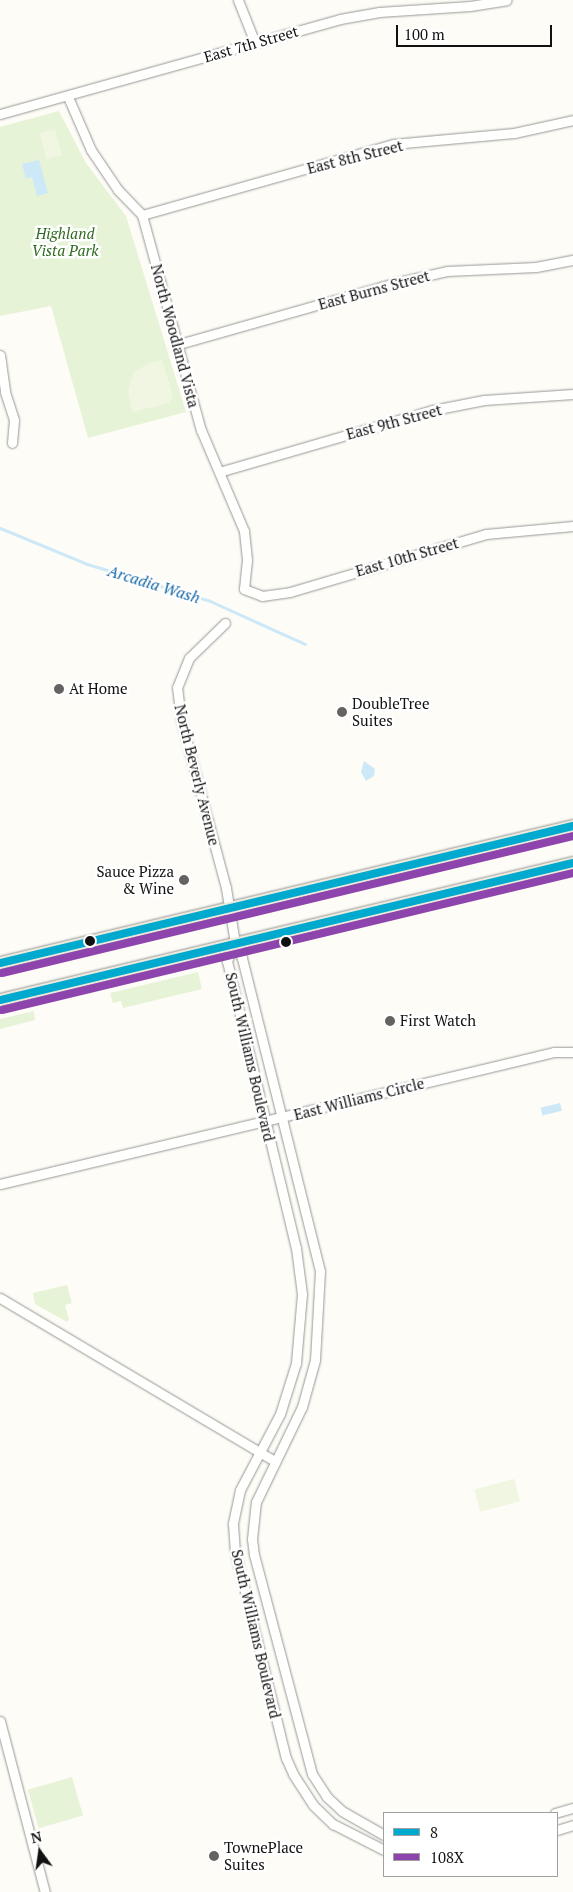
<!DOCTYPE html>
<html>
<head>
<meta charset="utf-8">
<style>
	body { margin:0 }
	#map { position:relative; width:573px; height:1892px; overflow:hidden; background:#fdfcf7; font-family:"PT Serif",serif }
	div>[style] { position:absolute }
	.green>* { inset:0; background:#e7f3d7; transform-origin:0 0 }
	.pitch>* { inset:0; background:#f0f6e1; transform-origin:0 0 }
	.water>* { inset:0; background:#cde8f7; transform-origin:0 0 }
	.stream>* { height:3px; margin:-1.5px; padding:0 1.5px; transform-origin:1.5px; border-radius:1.5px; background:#cde8f7 }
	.roads { filter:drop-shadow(0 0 1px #979795) drop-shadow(0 0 1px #979795) }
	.street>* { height:9px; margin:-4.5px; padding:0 4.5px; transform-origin:4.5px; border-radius:4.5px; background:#fffffe }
	.primary>* { height:12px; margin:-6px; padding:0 6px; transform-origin:6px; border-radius:6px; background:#ede9dc }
	.bus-1>* { height:8px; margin:-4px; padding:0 4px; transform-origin:4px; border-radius:4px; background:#00a9ce }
	.bus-2>* { height:8px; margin:-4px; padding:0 4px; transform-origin:4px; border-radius:4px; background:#8e44ad }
	.dots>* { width:14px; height:14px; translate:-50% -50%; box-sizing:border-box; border:2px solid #fff; border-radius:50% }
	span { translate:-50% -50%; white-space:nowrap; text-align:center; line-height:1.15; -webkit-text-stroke:5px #fff; paint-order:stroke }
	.street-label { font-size:15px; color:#111 }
	.park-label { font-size:15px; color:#2f6b1f; font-style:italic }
	.poi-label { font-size:15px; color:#111 }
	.left { translate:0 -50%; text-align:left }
	.right { translate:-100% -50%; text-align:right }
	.water-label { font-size:16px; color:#1768a6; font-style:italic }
	.legend { position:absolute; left:383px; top:1812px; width:175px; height:65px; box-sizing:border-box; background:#fff; border:1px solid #a0a0a0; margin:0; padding:6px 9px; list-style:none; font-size:15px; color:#111 }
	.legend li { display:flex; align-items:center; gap:10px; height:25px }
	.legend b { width:25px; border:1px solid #a0a0a0 }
	.north { position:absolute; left:15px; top:1827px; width:50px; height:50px; -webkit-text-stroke:4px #fff; paint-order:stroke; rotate:346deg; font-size:14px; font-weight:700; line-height:20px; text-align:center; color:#111 }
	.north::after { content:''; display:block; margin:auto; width:18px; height:22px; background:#111; clip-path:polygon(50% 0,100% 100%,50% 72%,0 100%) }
	.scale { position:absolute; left:396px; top:25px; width:156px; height:22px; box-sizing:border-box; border:2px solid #111; border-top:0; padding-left:6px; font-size:15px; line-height:18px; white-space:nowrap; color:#111; -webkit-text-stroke:4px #fff; paint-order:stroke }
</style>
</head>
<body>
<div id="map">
	<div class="green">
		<div style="clip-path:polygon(59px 111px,86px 163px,126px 216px,186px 412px,88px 438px,51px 306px,0 316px,0 127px)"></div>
		<div style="clip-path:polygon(198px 972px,202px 989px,123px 1008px,121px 1001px,113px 1003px,110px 993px)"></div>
		<div style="clip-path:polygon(34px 1011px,35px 1020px,0 1029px,0 1019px)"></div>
		<div style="clip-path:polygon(67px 1285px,72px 1303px,65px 1305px,69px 1319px,67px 1322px,35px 1304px,33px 1293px)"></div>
		<div style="left:72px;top:1777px;width:40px;height:46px;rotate:74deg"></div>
	</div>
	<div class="pitch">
		<div style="left:55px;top:129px;width:27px;height:16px;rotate:75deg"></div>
		<div style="clip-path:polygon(162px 360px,173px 396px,169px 403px,132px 412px,128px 392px,133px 373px,149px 363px)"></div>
		<div style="left:514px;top:1479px;width:23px;height:41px;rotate:75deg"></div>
	</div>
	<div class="water">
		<div style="clip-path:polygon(39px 160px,48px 193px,37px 196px,32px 177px,26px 179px,22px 164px)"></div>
		<div style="clip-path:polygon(364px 761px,375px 769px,374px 776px,366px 781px,361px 772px)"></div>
		<div style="left:560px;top:1103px;width:8px;height:20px;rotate:76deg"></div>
	</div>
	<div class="stream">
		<div style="left:0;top:528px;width:94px;rotate:22.5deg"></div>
		<div style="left:87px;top:564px;width:128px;rotate:16.7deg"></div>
		<div style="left:210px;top:601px;width:104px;rotate:24.4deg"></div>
	</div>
	<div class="roads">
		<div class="street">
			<div style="left:238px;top:0;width:46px;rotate:68.4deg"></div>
			<div style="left:68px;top:97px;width:58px;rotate:66.5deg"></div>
			<div style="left:91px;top:150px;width:48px;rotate:56deg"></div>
			<div style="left:118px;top:190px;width:35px;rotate:46deg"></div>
			<div style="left:142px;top:215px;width:223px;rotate:74.7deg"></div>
			<div style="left:201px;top:430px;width:110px;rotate:66.9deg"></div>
			<div style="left:244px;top:531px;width:29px;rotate:84deg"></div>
			<div style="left:247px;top:560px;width:29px;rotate:96deg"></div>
			<div style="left:244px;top:589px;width:19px;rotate:21deg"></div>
			<div style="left:262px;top:596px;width:28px;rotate:-8deg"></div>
			<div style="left:290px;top:592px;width:204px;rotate:-16.5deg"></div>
			<div style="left:486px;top:534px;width:87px;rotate:-5.3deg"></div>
			<div style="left:0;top:114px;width:353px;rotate:-15.6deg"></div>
			<div style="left:340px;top:19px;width:40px;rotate:-10deg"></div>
			<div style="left:379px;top:12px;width:91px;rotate:-3.8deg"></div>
			<div style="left:470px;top:6px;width:37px;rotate:-9deg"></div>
			<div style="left:142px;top:215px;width:261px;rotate:-15.8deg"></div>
			<div style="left:393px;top:144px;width:121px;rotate:-5.2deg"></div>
			<div style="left:514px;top:133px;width:60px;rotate:-12.4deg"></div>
			<div style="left:179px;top:344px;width:223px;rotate:-15.8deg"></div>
			<div style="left:394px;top:283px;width:54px;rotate:-12.8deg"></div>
			<div style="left:447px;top:271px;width:89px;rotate:-2.6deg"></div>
			<div style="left:536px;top:267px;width:38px;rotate:-11deg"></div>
			<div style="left:0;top:355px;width:37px;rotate:82deg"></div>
			<div style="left:5px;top:392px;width:29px;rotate:72deg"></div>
			<div style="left:14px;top:420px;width:23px;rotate:95deg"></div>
			<div style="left:219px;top:472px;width:223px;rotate:-16.2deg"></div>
			<div style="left:433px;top:410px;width:52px;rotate:-11.1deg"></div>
			<div style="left:484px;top:400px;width:89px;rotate:-3.9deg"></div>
			<div style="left:225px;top:623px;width:50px;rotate:135.8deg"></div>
			<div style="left:189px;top:658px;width:31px;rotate:112deg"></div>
			<div style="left:177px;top:687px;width:33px;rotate:83deg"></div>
			<div style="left:181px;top:720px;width:174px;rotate:75deg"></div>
			<div style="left:226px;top:888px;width:56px;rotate:80.7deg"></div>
			<div style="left:0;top:1184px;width:570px;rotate:-13.4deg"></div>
			<div style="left:554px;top:1052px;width:19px"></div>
			<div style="left:0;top:1298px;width:320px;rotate:30.7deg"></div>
			<div style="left:0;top:1721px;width:177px;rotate:75.3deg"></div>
			<div style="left:555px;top:1813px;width:19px;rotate:-16deg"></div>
			<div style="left:557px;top:1830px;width:17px;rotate:-17deg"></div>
			<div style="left:384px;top:1835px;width:48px;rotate:-150.3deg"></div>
			<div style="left:342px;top:1811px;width:21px;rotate:-137deg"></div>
			<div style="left:327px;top:1797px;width:27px;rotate:-123deg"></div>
			<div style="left:312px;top:1774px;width:227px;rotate:-104.8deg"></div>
			<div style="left:254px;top:1555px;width:16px;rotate:-97deg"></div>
			<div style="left:252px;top:1539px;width:37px;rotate:-84deg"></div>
			<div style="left:256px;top:1502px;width:106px;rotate:-64.2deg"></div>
			<div style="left:302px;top:1407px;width:49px;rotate:-74.5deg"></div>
			<div style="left:315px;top:1360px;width:89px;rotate:-86.8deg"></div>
			<div style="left:320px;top:1271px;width:323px;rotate:-104deg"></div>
			<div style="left:242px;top:958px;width:17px;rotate:-115deg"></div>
			<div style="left:235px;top:943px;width:20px;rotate:114deg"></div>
			<div style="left:227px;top:961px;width:295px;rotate:76.5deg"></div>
			<div style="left:296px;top:1248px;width:46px;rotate:82.6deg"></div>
			<div style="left:302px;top:1294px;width:69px;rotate:95deg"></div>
			<div style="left:296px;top:1363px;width:53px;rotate:107.4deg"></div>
			<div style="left:280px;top:1414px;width:86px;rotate:117.8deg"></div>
			<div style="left:240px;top:1490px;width:35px;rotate:102deg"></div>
			<div style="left:233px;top:1524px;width:27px;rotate:86deg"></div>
			<div style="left:235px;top:1551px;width:213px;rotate:76.2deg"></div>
			<div style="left:286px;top:1758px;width:17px;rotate:66deg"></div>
			<div style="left:293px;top:1774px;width:37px;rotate:57deg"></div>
			<div style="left:313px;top:1805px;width:28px;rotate:44deg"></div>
			<div style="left:333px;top:1824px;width:57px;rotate:27deg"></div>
		</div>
		<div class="primary">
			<div style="left:0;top:963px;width:589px;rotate:-13.45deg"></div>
			<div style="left:0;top:1000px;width:589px;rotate:-13.45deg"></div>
		</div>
	</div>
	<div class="bus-1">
		<div style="left:0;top:963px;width:589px;rotate:-13.45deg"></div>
		<div style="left:0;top:1000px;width:589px;rotate:-13.45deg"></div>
	</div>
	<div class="bus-2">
		<div style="left:2px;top:973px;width:587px;rotate:-13.49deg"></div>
		<div style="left:2px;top:1010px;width:587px;rotate:-13.49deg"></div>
	</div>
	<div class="dots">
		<div style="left:59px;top:689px;background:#646362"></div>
		<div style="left:342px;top:712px;background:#646362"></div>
		<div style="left:184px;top:880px;background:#646362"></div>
		<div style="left:90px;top:941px;background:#111"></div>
		<div style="left:286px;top:942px;background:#111"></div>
		<div style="left:390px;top:1021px;background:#646362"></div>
		<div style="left:214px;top:1856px;background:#646362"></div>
	</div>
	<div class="street-label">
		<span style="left:251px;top:44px;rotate:-16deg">East 7th Street</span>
		<span style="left:355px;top:157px;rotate:-14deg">East 8th Street</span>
		<span style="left:374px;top:290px;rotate:-15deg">East Burns Street</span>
		<span style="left:175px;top:336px;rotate:75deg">North Woodland Vista</span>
		<span style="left:394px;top:422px;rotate:-15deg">East 9th Street</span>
		<span style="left:407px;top:557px;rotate:-16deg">East 10th Street</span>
		<span style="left:197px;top:775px;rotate:76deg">North Beverly Avenue</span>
		<span style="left:250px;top:1057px;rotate:77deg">South Williams Boulevard</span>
		<span style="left:359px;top:1099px;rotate:-14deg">East Williams Circle</span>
		<span style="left:256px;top:1634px;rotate:77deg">South Williams Boulevard</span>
	</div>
	<div class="park-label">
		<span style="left:65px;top:242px">Highland<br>Vista Park</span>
	</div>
	<div class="poi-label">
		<span class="left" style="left:69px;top:689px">At Home</span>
		<span class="left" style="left:352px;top:712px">DoubleTree<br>Suites</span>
		<span class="right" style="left:174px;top:880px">Sauce Pizza<br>&amp; Wine</span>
		<span class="left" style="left:400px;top:1021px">First Watch</span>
		<span class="left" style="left:224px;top:1856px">TownePlace<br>Suites</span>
	</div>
	<div class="water-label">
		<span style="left:154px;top:584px;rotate:17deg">Arcadia Wash</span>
	</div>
	<ul class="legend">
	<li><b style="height:6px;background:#00a9ce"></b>8</li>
	<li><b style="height:6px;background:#8e44ad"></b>108X</li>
	</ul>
	<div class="north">N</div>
	<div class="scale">100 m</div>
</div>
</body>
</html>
